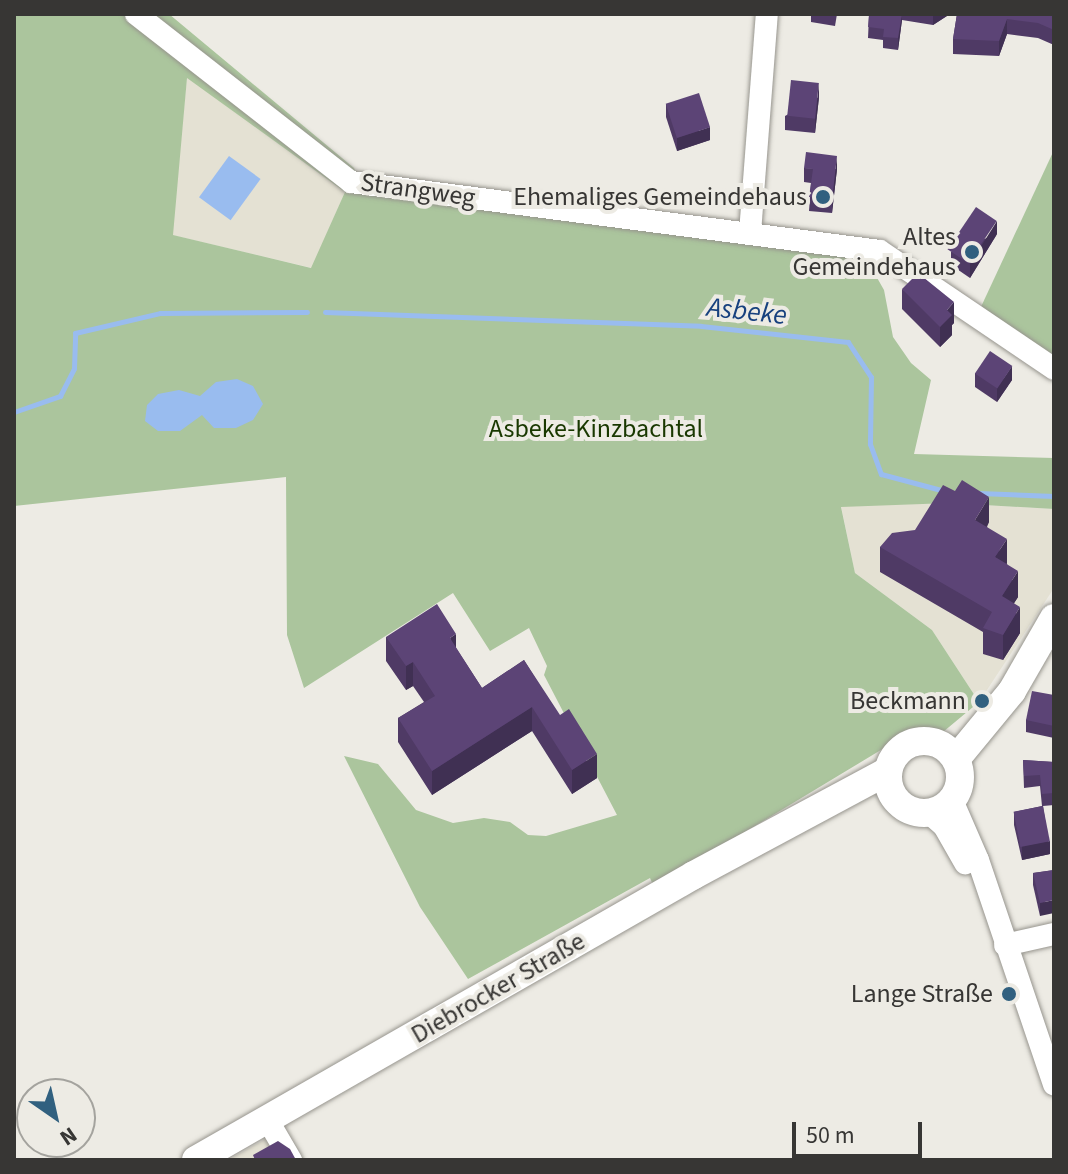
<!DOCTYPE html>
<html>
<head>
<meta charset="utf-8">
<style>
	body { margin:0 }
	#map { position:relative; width:1068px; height:1174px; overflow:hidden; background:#edebe4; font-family:"Source Sans 3",sans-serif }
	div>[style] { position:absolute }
	.built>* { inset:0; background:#e4e1d3 }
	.green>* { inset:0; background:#abc59d }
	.water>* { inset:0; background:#99bcef; transform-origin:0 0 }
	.stream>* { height:5px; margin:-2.5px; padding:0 2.5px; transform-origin:2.5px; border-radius:2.5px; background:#99bcef }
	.roads { filter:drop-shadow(0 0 2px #97958e) drop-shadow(0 0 2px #97958e) }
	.minor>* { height:22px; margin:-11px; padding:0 11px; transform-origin:11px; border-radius:11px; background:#fff }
	.major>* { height:28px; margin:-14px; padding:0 14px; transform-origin:14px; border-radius:14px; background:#fff }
	.major>.ring { margin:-14px; padding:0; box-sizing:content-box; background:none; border:28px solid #fff; border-radius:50% }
	.wall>* { inset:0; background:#4f3a65 }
	.shaded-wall>* { inset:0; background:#403053 }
	.building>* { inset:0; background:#5c4476; transform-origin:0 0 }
	.dots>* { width:22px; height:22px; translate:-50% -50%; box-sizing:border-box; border:4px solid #edebe4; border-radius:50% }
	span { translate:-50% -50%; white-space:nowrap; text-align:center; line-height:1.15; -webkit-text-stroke:8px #edebe4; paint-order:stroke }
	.street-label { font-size:26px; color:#373634 }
	.poi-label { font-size:26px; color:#373634 }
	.right { translate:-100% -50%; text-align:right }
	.park-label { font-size:26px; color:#193800 }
	.water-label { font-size:28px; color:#17417e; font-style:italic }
	.frame { position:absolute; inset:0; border:16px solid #373634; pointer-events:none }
	.north { position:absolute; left:16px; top:1078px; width:80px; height:80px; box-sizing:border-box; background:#edebe4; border:2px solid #a4a39e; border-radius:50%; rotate:146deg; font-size:22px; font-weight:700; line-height:32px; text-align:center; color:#373634 }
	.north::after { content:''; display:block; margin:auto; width:28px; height:36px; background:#31607f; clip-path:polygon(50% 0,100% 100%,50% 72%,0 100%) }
	.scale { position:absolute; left:792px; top:1122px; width:130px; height:36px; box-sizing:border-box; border:4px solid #373634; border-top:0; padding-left:10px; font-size:24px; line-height:28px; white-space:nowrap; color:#373634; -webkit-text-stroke:6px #edebe4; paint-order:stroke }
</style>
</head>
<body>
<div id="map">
	<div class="built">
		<div style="clip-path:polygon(187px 77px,345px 192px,312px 268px,172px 235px)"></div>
		<div style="clip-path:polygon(950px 503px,1054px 509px,1054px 588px,979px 702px,932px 630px,855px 573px,841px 506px)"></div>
		<div style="clip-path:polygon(285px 1128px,304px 1160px,228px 1160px)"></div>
	</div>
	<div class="green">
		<div style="clip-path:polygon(evenodd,14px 14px,169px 14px,354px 168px,359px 180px,863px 253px,884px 290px,893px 337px,911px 363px,931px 380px,914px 454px,1054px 458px,1054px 509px,950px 503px,841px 507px,855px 573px,932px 630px,979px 702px,943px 732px,914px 730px,654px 887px,650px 878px,468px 979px,420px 907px,344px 756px,378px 764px,416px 810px,453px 823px,484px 818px,510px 822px,528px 835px,546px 836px,617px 815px,544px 675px,547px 666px,529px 628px,490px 651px,453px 593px,304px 688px,287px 635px,286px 477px,14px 506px,14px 14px,187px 78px,345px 192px,311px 268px,173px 235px,187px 78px)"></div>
		<div style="clip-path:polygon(1054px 150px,1054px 359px,980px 309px)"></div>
	</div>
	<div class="water">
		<div style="left:229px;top:156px;width:39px;height:51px;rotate:36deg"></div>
		<div style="clip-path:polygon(237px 379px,253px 386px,263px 404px,253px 420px,236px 428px,214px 428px,202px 415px,180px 431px,158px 431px,145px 421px,147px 405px,158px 394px,179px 390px,200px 396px,216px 382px)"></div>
	</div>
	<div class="stream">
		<div style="left:325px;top:312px;width:376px;rotate:2.1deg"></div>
		<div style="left:701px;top:326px;width:148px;rotate:6.2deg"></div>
		<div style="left:848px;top:342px;width:42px;rotate:56.7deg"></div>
		<div style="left:871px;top:377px;width:67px;rotate:90.9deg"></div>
		<div style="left:870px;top:444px;width:32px;rotate:70deg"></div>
		<div style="left:881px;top:474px;width:66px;rotate:14.9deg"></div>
		<div style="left:14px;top:412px;width:49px;rotate:-19.2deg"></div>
		<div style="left:60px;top:396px;width:31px;rotate:-63deg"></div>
		<div style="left:74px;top:368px;width:35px;rotate:-88deg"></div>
		<div style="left:75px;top:333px;width:87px;rotate:-13.2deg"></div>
		<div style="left:160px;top:313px;width:147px;rotate:-0.4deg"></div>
		<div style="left:979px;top:493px;width:75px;rotate:2.3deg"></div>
	</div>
	<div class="roads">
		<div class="minor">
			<div style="left:136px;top:14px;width:273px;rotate:38deg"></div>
			<div style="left:351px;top:182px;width:533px;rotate:7.43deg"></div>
			<div style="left:880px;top:251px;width:210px;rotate:34.1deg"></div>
			<div style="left:750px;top:233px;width:220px;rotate:-85.6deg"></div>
			<div style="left:952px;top:800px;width:65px;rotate:66.6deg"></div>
			<div style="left:978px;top:860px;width:237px;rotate:71.3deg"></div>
			<div style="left:929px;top:813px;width:20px;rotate:41deg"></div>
			<div style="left:944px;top:826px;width:43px;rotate:60.4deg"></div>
			<div style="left:1005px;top:945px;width:50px;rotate:-12.7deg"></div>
			<div style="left:267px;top:1119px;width:48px;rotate:59.7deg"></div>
		</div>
		<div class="major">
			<div class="ring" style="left:888px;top:741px;width:44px;height:44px"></div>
			<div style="left:956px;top:759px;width:88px;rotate:-50.5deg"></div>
			<div style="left:1012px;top:691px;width:84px;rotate:-60.1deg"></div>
			<div style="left:196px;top:1160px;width:574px;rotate:-29.78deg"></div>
			<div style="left:694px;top:875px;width:220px;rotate:-28.2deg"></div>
		</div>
	</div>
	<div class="wall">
		<div style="clip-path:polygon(811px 14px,837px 14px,835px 26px,811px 22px)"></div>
		<div style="clip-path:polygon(857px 14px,950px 14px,933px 25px,902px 20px,898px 50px,883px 48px,883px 40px,868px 38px,869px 16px)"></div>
		<div style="clip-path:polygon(957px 14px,1054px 14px,1054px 45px,1038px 38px,1007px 34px,999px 56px,953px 54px,953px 39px)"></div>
		<div style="clip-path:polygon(819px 97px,815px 133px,785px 130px,785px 116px)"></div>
		<div style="clip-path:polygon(666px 104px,710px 140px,677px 151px,666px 117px)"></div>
		<div style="clip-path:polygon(804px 168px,837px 169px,832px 213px,809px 211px,811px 183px,804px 182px)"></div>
		<div style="clip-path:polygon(997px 234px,970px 278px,951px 265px,951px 252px)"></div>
		<div style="clip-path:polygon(902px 289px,954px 323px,952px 325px,952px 335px,940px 347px,902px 309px)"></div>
		<div style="clip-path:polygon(975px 373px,1012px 380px,997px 402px,975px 387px)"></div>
		<div style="clip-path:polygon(989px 522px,987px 527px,1007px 564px,1018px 597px,1014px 603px,1020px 633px,1003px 660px,983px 654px,983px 632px,880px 572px,880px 547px)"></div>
		<div style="clip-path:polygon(386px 637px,456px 648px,482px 688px,524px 660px,597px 778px,572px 794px,532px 731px,432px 795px,398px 742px,398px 718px,424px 702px,413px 686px,406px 690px,386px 661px)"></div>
		<div style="clip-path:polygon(1054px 695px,1054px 738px,1026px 732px,1026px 720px)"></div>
		<div style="clip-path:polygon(1023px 760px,1054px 762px,1054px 805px,1043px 806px,1050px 854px,1022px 860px,1014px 825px,1014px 812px,1042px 806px,1040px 786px,1024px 788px)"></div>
		<div style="clip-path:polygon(1054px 870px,1040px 916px,1033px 885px,1033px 873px)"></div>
	</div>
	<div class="shaded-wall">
		<div style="clip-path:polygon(902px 14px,902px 20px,898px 50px,898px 38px)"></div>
		<div style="clip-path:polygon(933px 14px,950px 14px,933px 25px)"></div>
		<div style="clip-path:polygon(1007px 19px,1007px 34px,999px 56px,999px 41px)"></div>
		<div style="clip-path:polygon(819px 83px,819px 97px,815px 133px,815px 120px)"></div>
		<div style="clip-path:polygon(710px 127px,710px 140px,677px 151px,677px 138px)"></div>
		<div style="clip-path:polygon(837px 156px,837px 169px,832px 213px,832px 200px)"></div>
		<div style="clip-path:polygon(997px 221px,997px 234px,970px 278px,970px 264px)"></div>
		<div style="clip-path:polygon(954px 302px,954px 323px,952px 325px,952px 335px,940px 347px,940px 327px,947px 310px)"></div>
		<div style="clip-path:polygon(1012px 366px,1012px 380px,997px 402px,997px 388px)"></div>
		<div style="clip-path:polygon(989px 497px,989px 522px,975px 545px,975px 520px)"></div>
		<div style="clip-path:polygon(1007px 539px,1007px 564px,995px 557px)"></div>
		<div style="clip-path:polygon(1018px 571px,1018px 597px,1002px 622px,1002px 596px)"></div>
		<div style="clip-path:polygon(1020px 607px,1020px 633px,1003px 660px,1003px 635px)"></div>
		<div style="clip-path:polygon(456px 634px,456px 658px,450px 638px)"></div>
		<div style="clip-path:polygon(413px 662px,413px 686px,406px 690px,406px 666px)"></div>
		<div style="clip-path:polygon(532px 707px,532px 731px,432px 795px,432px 771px)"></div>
		<div style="clip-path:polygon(597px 754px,597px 778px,572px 794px,572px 770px)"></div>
		<div style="clip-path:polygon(1050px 841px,1050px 854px,1022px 860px,1022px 846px)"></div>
		<div style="clip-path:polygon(1054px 900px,1054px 913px,1040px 916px,1040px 903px)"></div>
	</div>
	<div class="building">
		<div style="clip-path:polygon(869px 14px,902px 14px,898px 38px,883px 37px,884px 29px,868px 27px)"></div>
		<div style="clip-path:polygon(957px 14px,1054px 14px,1054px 30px,1038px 23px,1007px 19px,999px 41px,953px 39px)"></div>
		<div style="left:791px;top:80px;width:28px;height:36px;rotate:6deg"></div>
		<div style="left:699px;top:93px;width:36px;height:35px;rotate:72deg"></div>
		<div style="clip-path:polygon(806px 152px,837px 156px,832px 200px,809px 197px,813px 169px,804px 168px)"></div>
		<div style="left:976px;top:207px;width:25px;height:51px;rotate:34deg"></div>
		<div style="clip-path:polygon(918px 273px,954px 302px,947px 310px,952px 315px,940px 327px,902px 289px)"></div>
		<div style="left:990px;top:351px;width:27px;height:27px;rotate:34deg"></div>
		<div style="clip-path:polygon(962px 480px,989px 497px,975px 520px,1007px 539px,995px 557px,1018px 571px,1002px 596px,1020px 607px,1003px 635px,983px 628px,992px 612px,880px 547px,892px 533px,915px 530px,943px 485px,955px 491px)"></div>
		<div style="clip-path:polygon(437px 604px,456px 634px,450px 638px,482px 688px,524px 660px,560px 715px,569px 709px,597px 754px,572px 770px,532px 707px,432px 771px,398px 718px,435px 696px,413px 662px,406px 666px,386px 637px)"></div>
		<div style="clip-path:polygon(1032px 691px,1054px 695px,1054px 726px,1026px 720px)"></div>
		<div style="clip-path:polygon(1023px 760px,1054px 762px,1054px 793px,1042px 794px,1040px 775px,1024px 776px)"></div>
		<div style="left:1043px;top:806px;width:36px;height:30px;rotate:79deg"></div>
		<div style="clip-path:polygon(1054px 870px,1054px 900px,1040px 903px,1033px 873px)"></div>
		<div style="clip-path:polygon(278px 1141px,290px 1149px,296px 1160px,255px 1160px,253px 1155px)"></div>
	</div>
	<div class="dots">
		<div style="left:823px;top:197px;background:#31607f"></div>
		<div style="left:972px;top:252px;background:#31607f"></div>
		<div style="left:982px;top:701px;background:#31607f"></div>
		<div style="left:1009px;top:994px;background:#31607f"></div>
	</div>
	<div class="street-label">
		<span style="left:418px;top:190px;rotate:8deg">Strangweg</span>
		<span style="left:498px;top:988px;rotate:-30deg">Diebrocker Straße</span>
	</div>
	<div class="poi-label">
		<span class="right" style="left:807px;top:197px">Ehemaliges Gemeindehaus</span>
		<span class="right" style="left:956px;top:252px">Altes<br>Gemeindehaus</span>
		<span class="right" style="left:966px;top:701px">Beckmann</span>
		<span class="right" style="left:993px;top:994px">Lange Straße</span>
	</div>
	<div class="park-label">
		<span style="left:596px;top:429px">Asbeke-Kinzbachtal</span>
	</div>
	<div class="water-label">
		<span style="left:747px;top:311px;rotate:6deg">Asbeke</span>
	</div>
	<div class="frame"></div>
	<div class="north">N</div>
	<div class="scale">50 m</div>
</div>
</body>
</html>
